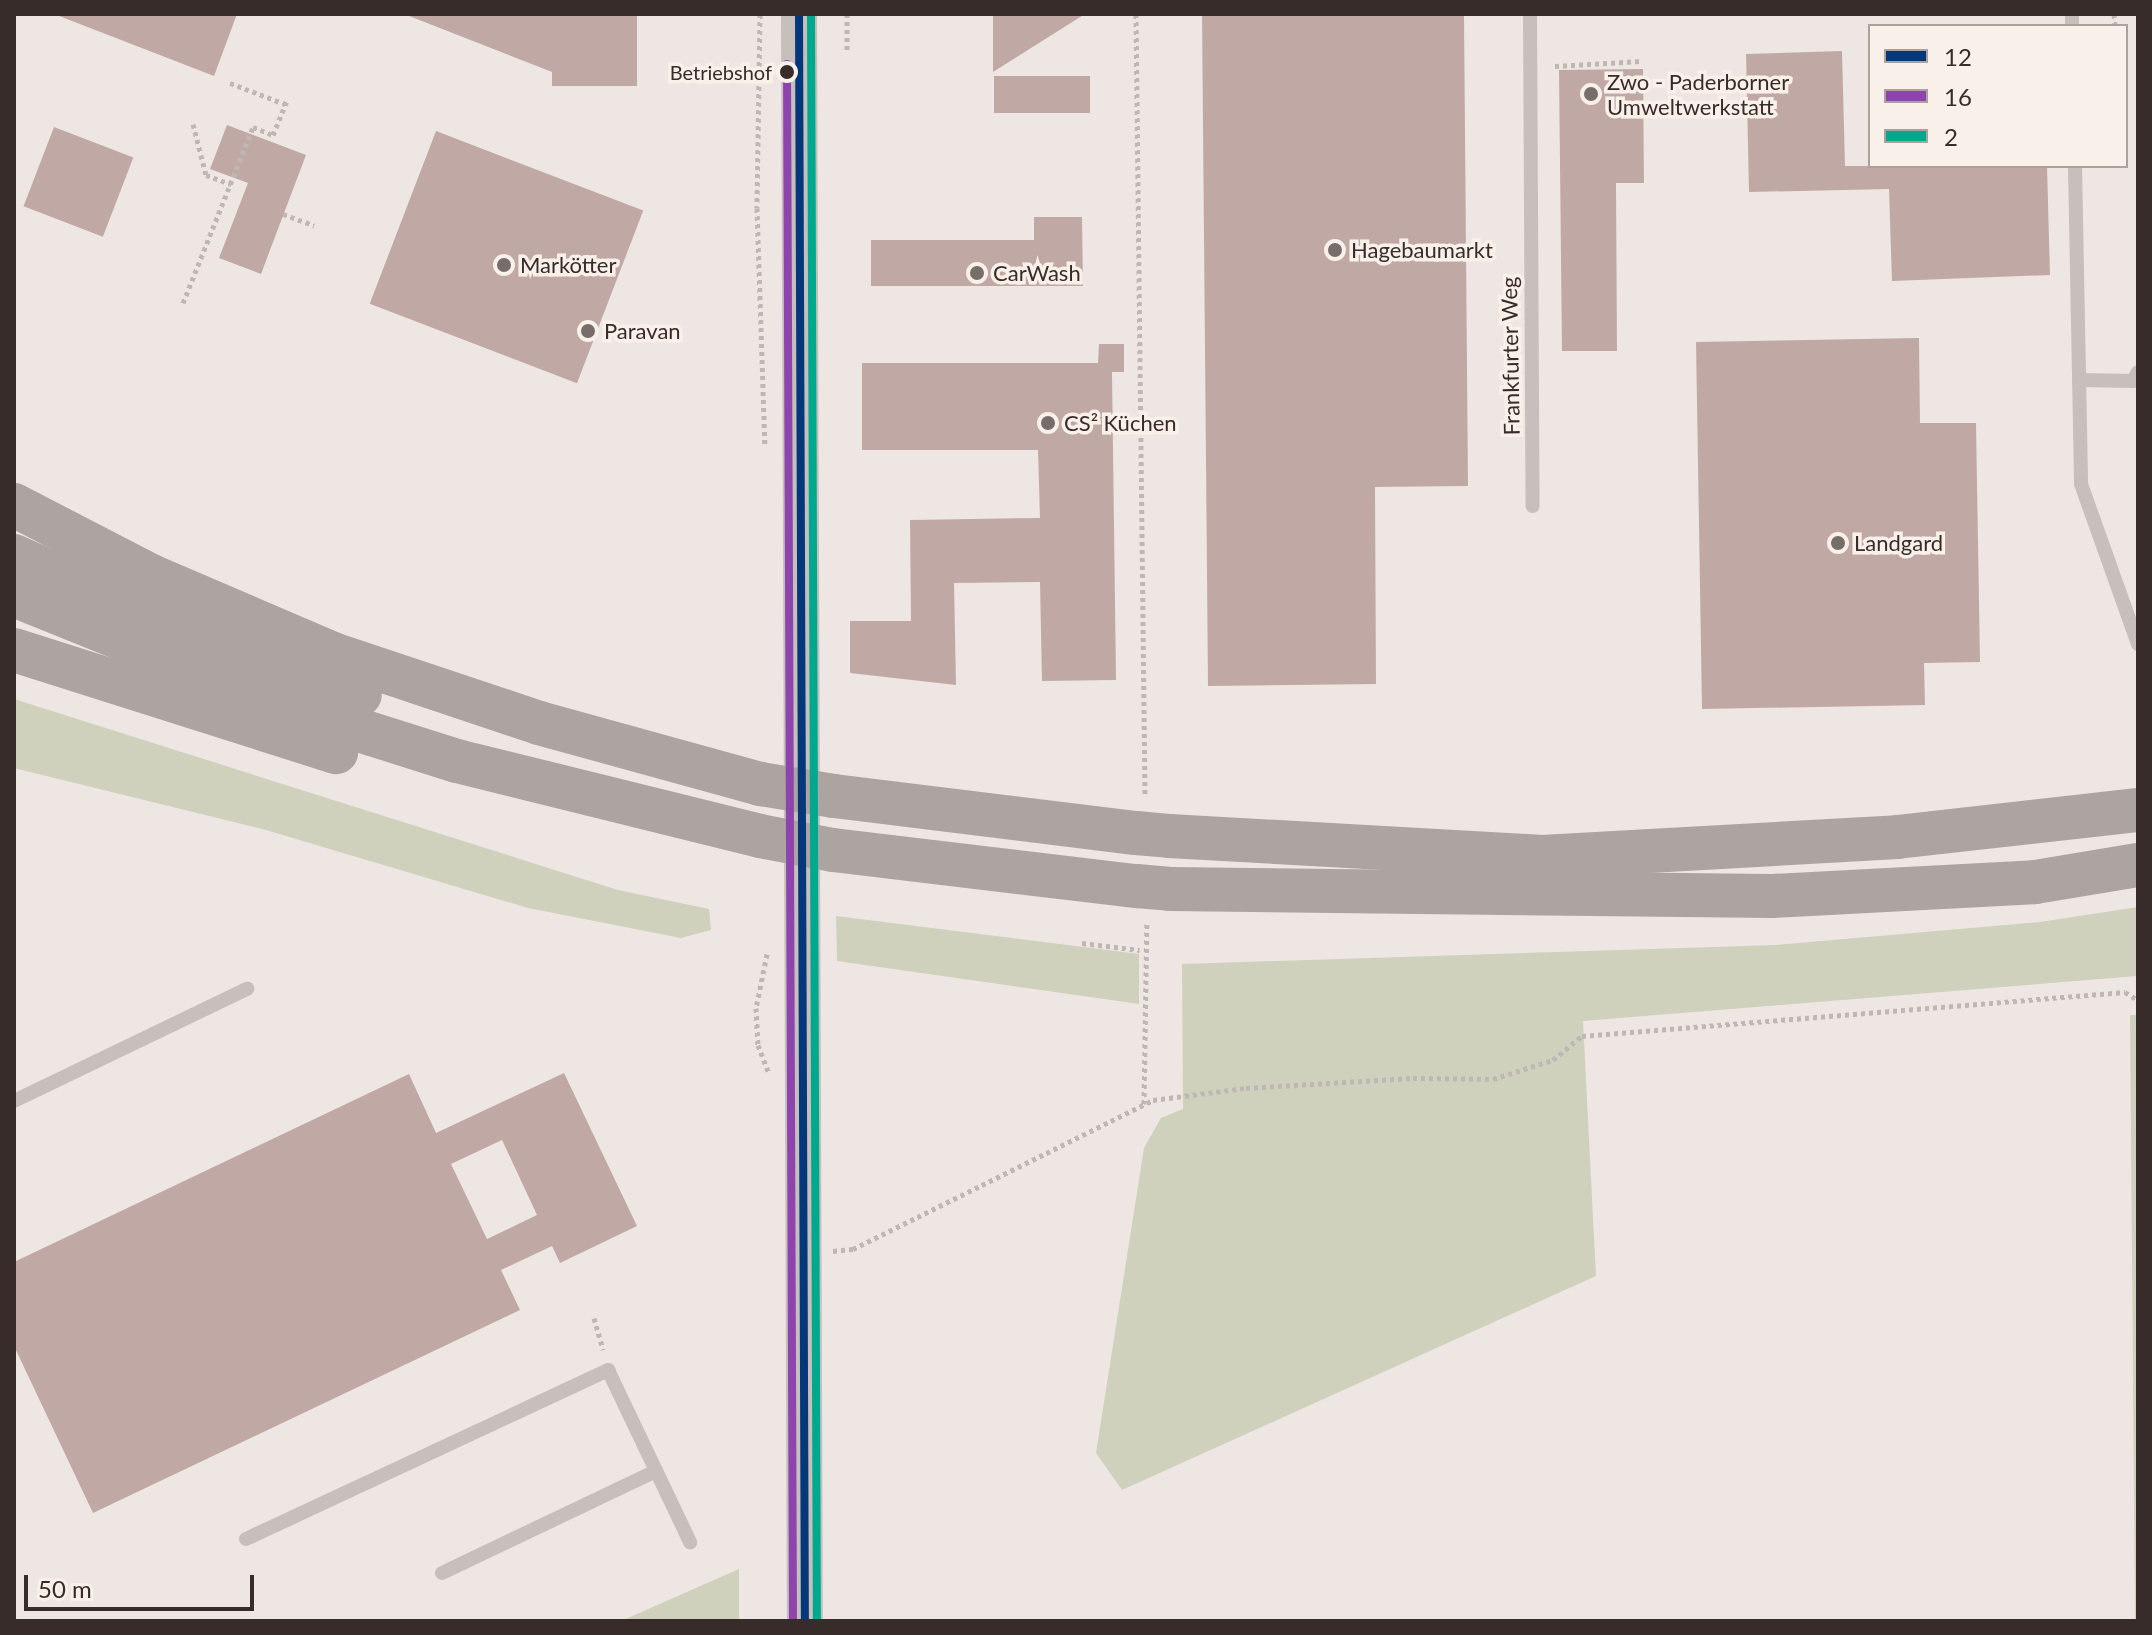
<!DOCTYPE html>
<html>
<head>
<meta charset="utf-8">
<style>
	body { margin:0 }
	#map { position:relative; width:2152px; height:1635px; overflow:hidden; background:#ede6e2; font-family:Lato,sans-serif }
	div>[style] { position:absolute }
	.green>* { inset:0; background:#d0d1bd }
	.building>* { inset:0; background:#c0a9a5; transform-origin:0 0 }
	.path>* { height:5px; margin-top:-2.5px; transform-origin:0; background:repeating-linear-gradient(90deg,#bfb7b4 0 4px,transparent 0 8px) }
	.service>* { height:14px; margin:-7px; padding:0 7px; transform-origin:7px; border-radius:7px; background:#c6bfbc }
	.tertiary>* { height:36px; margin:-18px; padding:0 18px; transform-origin:18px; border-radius:18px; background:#c6bfbc }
	.trunk>* { height:44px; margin:-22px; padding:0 22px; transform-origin:22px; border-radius:22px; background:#aca4a1 }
	.trunk-bridge>* { height:44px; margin:-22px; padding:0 22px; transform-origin:22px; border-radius:22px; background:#aca4a1 }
	.bus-1>* { height:8px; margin:-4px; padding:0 4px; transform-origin:4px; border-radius:4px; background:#05377b }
	.bus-2>* { height:8px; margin:-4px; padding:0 4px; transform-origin:4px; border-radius:4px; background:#8e44ad }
	.bus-3>* { height:8px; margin:-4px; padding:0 4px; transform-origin:4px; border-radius:4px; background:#00a88e }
	.dots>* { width:22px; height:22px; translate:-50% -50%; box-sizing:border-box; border:4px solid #f9f0ea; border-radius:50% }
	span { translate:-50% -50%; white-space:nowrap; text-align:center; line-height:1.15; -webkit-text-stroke:7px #f9f0ea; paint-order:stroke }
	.bus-label { font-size:20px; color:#372c29 }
	.right { translate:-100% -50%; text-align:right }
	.poi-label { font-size:22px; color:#372c29 }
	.left { translate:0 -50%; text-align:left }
	.street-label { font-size:22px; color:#372c29 }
	.frame { position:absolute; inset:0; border:16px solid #372c29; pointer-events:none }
	.legend { position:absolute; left:1868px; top:24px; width:260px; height:144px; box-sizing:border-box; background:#f9f0ea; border:2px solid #aba29d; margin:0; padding:10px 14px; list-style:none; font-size:24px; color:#372c29 }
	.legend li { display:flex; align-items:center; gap:16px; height:40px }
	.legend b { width:40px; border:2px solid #aba29d }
	.scale { position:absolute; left:24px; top:1575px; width:230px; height:36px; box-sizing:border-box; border:4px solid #372c29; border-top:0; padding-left:10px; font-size:24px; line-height:28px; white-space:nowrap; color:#372c29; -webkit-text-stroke:6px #f9f0ea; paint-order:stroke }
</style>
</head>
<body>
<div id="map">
	<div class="green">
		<div style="clip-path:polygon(14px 699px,618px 890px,709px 909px,711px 930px,681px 938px,528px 908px,266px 830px,14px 768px)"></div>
		<div style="clip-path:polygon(2138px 907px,2138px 976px,1583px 1021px,1596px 1276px,1122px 1490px,1096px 1453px,1144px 1148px,1161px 1118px,1183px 1109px,1182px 964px,1776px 945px,2040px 922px)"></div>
		<div style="clip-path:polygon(836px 916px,1139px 954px,1139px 1004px,837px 961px)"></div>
		<div style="clip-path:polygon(2130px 1015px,2138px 1015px,2138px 1621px,2135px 1621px)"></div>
		<div style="clip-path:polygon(739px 1569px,739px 1621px,621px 1621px)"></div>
	</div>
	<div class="building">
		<div style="clip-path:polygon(54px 14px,237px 14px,214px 76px)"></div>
		<div style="clip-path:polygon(404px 14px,637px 14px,637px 86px,552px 86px,552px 72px)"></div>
		<div style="clip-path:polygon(993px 14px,1085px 14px,993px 72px)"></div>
		<div style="clip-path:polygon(1202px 14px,1464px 14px,1468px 486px,1375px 487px,1376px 684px,1208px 686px)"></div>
		<div style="clip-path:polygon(1842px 51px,1845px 166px,2047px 166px,2050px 275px,1892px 281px,1889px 189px,1749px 192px,1746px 54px)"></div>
		<div style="clip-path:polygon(1643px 69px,1644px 183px,1616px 183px,1617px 351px,1562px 351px,1559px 70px)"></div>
		<div style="left:994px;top:76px;width:96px;height:37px"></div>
		<div style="clip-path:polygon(227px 125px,306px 155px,261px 274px,219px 258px,248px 183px,210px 169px)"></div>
		<div style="left:54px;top:127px;width:85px;height:85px;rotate:21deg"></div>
		<div style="left:436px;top:131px;width:222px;height:185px;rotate:21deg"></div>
		<div style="clip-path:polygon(1034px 217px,1082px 217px,1083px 286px,871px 286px,871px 240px,1034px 240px)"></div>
		<div style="clip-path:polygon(1919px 338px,1920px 423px,1976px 423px,1980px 662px,1924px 663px,1925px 705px,1702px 709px,1696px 342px)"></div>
		<div style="clip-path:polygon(1099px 344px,1124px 344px,1124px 372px,1112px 372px,1116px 680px,1042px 681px,1040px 582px,954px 583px,956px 685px,850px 673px,850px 621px,911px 621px,910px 520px,1040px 518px,1038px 450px,862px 450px,862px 363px,1098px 363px)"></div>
		<div style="clip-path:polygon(evenodd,564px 1073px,637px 1226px,560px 1263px,552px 1246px,501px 1270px,520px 1310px,93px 1513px,14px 1346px,14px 1262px,409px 1074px,436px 1133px,564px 1073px,502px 1140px,537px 1215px,487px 1239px,451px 1164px,502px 1140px)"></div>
	</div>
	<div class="path">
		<div style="left:760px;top:14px;width:194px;rotate:90.9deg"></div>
		<div style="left:757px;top:208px;width:237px;rotate:88.1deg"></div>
		<div style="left:847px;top:14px;width:39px;rotate:90deg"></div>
		<div style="left:1136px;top:14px;width:783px;rotate:89.34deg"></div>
		<div style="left:2114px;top:14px;width:12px;rotate:85deg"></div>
		<div style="left:1555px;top:66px;width:87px;rotate:-3.3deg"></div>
		<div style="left:230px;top:83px;width:59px;rotate:20.9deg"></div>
		<div style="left:193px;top:124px;width:53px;rotate:75.7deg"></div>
		<div style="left:206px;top:175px;width:27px;rotate:20deg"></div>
		<div style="left:283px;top:214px;width:33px;rotate:20deg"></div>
		<div style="left:183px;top:303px;width:189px;rotate:-68.3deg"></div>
		<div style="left:253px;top:127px;width:22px;rotate:22deg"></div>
		<div style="left:273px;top:135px;width:38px;rotate:-68deg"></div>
		<div style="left:1082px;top:943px;width:58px;rotate:6.9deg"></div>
		<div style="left:767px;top:954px;width:55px;rotate:101.5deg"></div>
		<div style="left:756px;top:1008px;width:37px;rotate:87deg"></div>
		<div style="left:758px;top:1045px;width:30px;rotate:69deg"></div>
		<div style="left:1144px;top:1104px;width:181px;rotate:-89.1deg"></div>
		<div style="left:833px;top:1251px;width:20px;rotate:-6deg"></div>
		<div style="left:853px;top:1249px;width:335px;rotate:-26.4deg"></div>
		<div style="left:1153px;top:1100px;width:94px;rotate:-7.4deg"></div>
		<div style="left:1246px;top:1088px;width:167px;rotate:-3.4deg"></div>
		<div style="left:1413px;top:1078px;width:80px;rotate:0.7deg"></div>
		<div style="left:1493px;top:1079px;width:63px;rotate:-17.6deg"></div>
		<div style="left:1553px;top:1060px;width:38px;rotate:-40deg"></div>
		<div style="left:1582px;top:1036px;width:545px;rotate:-4.63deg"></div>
		<div style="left:2125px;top:992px;width:15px;rotate:32deg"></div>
		<div style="left:594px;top:1318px;width:33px;rotate:74deg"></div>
	</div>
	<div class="service">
		<div style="left:1530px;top:14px;width:492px;rotate:89.7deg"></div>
		<div style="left:2072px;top:14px;width:12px;rotate:90deg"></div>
		<div style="left:2075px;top:166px;width:318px;rotate:88.9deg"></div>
		<div style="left:2081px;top:484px;width:170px;rotate:70.4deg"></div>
		<div style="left:2079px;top:380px;width:54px;rotate:1.1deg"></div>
		<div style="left:2133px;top:381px;width:10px;rotate:-61deg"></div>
		<div style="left:14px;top:1101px;width:259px;rotate:-25.7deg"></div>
		<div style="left:246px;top:1539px;width:400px;rotate:-25deg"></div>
		<div style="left:608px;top:1370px;width:191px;rotate:64.5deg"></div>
		<div style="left:442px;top:1573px;width:237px;rotate:-25.5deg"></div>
	</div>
	<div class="tertiary">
		<div style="left:799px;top:14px;width:1607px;rotate:89.79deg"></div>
	</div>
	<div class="trunk">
		<div style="left:14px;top:505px;width:154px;rotate:27.4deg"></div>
		<div style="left:151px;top:576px;width:198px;rotate:23.2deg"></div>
		<div style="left:333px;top:654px;width:217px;rotate:18.5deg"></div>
		<div style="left:539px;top:723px;width:229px;rotate:15.4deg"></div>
		<div style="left:14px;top:556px;width:122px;rotate:24.2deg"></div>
		<div style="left:125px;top:606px;width:251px;rotate:20.7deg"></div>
		<div style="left:14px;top:595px;width:317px;rotate:22deg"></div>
		<div style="left:308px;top:714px;width:156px;rotate:17.5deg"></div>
		<div style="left:457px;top:761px;width:312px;rotate:13.9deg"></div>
		<div style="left:14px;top:650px;width:338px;rotate:17.6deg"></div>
		<div style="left:834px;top:796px;width:304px;rotate:7deg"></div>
		<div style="left:1169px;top:836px;width:374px;rotate:3.2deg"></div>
		<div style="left:1542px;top:857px;width:356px;rotate:-3.2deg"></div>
		<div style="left:1897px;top:837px;width:243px;rotate:-6.4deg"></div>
		<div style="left:833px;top:850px;width:306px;rotate:6.8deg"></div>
		<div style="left:1170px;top:889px;width:602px;rotate:0.67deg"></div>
		<div style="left:1772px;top:896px;width:263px;rotate:-3deg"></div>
		<div style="left:2035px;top:882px;width:104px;rotate:-9.4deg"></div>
	</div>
	<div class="trunk-bridge">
		<div style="left:760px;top:784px;width:75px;rotate:9.2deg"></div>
		<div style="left:1136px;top:833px;width:33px;rotate:5deg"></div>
		<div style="left:760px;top:836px;width:74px;rotate:10.9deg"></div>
		<div style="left:1137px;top:886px;width:33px;rotate:5deg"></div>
	</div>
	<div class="bus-1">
		<div style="left:799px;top:14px;width:1607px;rotate:89.79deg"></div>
	</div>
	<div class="bus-2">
		<div style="left:787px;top:64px;width:1557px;rotate:89.78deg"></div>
	</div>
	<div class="bus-3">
		<div style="left:811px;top:14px;width:1607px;rotate:89.79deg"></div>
	</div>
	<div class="dots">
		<div style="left:787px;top:72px;background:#372c29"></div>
		<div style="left:1591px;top:94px;background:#776d6a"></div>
		<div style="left:1335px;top:250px;background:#776d6a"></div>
		<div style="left:504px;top:265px;background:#776d6a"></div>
		<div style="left:977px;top:273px;background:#776d6a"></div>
		<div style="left:588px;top:331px;background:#776d6a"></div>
		<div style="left:1048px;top:423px;background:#776d6a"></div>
		<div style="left:1838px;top:543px;background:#776d6a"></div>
	</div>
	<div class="bus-label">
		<span class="right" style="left:772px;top:72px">Betriebshof</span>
	</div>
	<div class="poi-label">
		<span class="left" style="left:1607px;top:94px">Zwo - Paderborner<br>Umweltwerkstatt</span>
		<span class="left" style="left:1351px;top:250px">Hagebaumarkt</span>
		<span class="left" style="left:520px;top:265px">Markötter</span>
		<span class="left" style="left:993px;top:273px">CarWash</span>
		<span class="left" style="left:604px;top:331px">Paravan</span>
		<span class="left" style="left:1064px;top:423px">CS² Küchen</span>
		<span class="left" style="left:1854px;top:543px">Landgard</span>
	</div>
	<div class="street-label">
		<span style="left:1510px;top:356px;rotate:-91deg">Frankfurter Weg</span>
	</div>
	<div class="frame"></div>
	<ul class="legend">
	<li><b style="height:10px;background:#05377b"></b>12</li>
	<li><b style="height:10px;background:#8e44ad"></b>16</li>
	<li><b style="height:10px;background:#00a88e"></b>2</li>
	</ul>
	<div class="scale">50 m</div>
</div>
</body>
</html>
